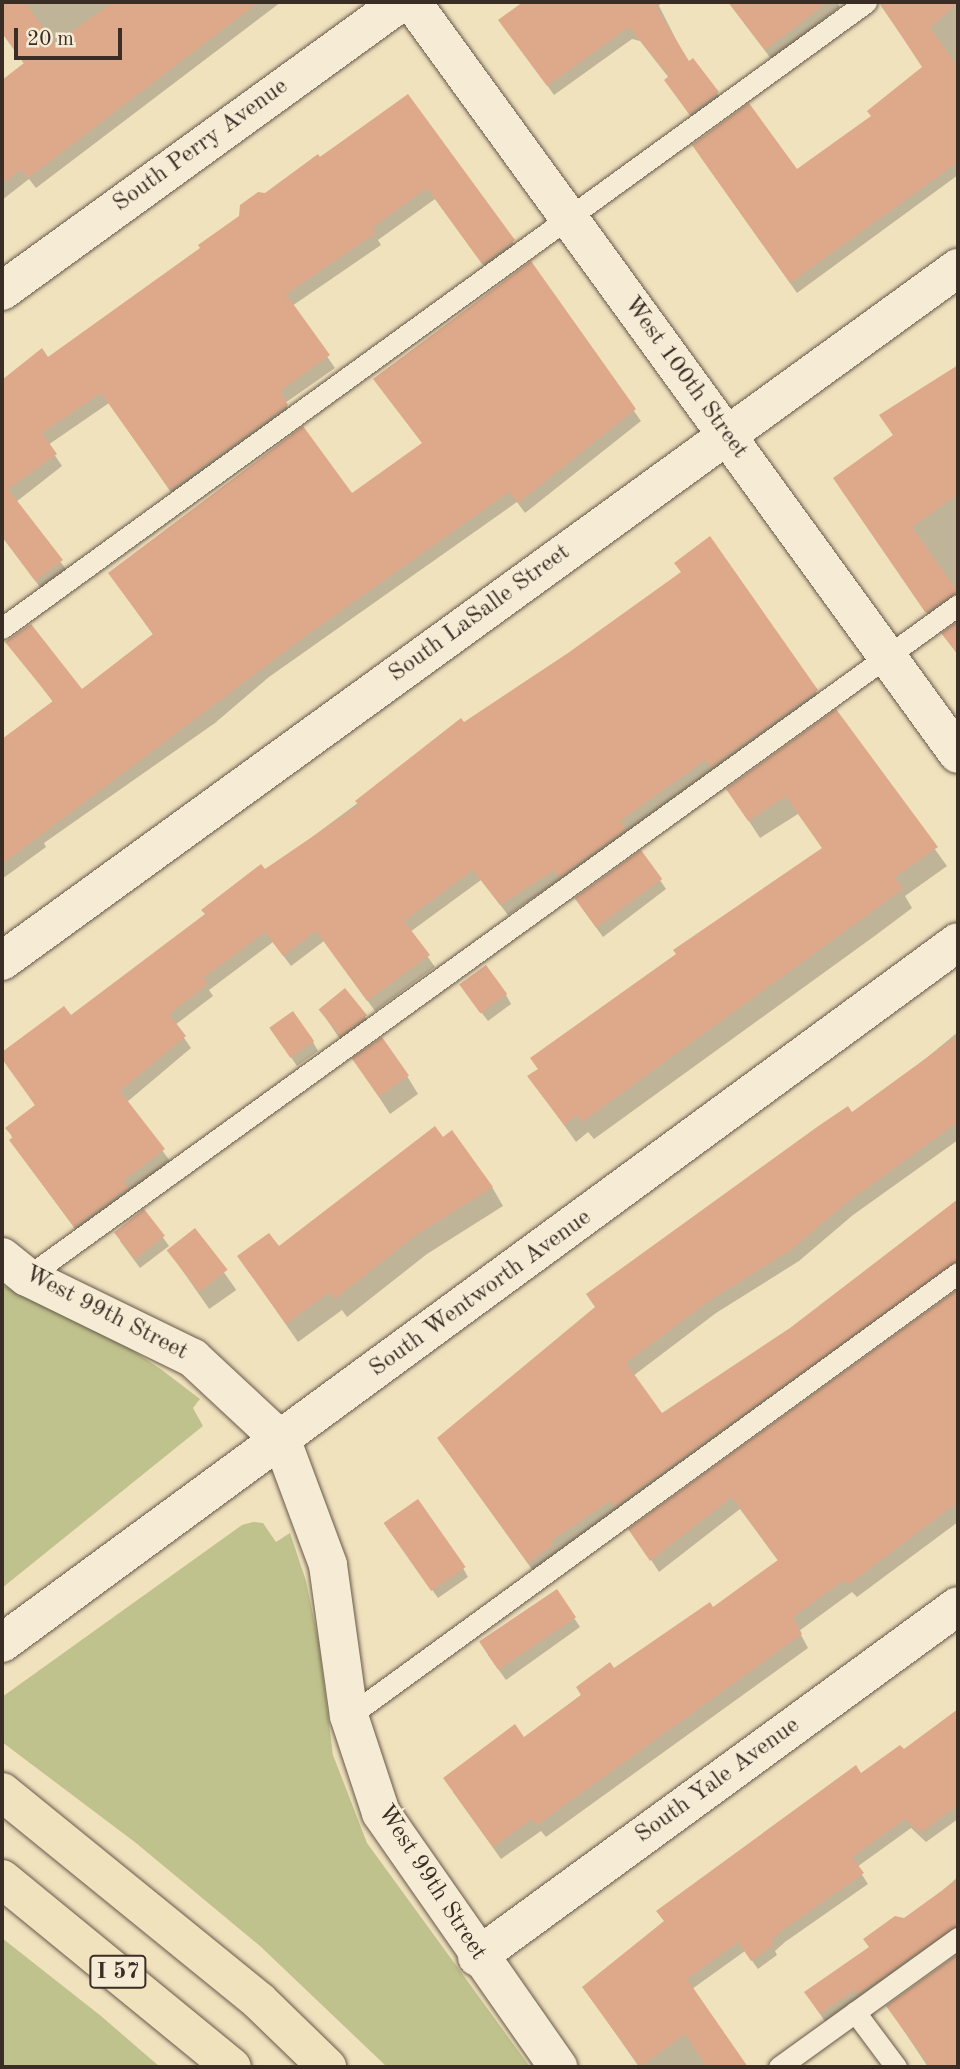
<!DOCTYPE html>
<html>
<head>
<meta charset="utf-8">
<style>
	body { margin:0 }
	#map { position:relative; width:960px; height:2069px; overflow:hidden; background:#f1e2be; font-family:"Old Standard TT",serif }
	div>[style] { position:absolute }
	.green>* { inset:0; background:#c0c28d }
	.shadow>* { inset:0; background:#0003; transform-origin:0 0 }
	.building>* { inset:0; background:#dda98a; transform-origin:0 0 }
	.roads { filter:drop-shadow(0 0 2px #675a4b) drop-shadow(0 0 2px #675a4b) }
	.lane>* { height:21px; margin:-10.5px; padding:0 10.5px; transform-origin:10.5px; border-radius:10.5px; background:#f6ecd5 }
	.street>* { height:38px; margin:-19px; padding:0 19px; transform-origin:19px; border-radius:19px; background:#f6ecd5 }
	.secondary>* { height:38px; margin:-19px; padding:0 19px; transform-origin:19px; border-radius:19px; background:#f6ecd5 }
	.highway>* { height:38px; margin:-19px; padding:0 19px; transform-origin:19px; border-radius:19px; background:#f1e2be }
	span { translate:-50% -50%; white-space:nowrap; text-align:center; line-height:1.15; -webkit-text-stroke:7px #f6ecd5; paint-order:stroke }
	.shield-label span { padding:2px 5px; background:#f6ecd5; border:2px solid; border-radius:5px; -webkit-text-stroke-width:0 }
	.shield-label { font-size:23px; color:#392d25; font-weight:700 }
	.street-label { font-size:24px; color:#392d25 }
	.frame { position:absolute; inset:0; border:4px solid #392d25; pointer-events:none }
	.scale { position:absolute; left:14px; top:28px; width:108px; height:32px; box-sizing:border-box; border:4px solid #392d25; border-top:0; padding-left:9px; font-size:21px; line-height:24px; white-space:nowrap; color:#392d25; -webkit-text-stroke:5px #f6ecd5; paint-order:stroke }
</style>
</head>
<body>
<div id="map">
	<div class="green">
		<div style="clip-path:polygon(2px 1285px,126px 1346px,162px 1370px,200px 1399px,193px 1408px,203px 1426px,2px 1588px)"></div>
		<div style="clip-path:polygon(253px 1522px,263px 1523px,276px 1542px,290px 1533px,306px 1581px,319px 1644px,333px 1755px,367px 1843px,530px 2067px,387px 2067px,260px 1946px,136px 1843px,2px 1742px,2px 1697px,242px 1525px)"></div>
		<div style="clip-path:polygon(2px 1938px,101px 2016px,160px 2067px,2px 2067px)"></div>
	</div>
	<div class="shadow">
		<div style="clip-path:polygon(2px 2px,281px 2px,36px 188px,29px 179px,2px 200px,2px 82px,25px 65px,2px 33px)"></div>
		<div style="clip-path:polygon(526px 2px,657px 2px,688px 63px,693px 60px,724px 103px,696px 124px,666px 80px,669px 78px,640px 41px,632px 39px,554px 95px,501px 20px)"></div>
		<div style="clip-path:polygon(728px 2px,837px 2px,840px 7px,772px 60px)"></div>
		<div style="clip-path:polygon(887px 2px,958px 2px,958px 175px,797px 293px,700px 156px,796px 172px,873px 117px,924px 68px,881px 6px)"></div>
		<div style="clip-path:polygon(408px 96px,520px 252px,490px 274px,435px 199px,378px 240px,381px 245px,292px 306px,335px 368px,285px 403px,293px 417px,177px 501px,109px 403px,48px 445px,62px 466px,16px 502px,68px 572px,43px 591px,2px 537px,2px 380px,41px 350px,48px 360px,202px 249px,265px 195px)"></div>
		<div style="clip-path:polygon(530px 264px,641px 421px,525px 513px,517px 502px,269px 677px,215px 723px,44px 843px,46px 847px,2px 879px,2px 775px,35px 750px,53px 702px,8px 642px,82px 692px,154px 636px,117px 584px,351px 496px,423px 444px,382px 390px)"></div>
		<div style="clip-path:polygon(958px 368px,958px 605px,933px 622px,841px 489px)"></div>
		<div style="clip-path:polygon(816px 691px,822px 702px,508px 915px,481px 880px,410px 932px,435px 967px,375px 1011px,324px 941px,291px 966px,273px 942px,209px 990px,213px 996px,175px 1025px,191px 1048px,127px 1102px,170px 1161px,81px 1237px,18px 1151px,8px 1128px,36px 1107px,2px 1054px,63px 1008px,70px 1017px,464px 724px)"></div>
		<div style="clip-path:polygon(836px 712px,947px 866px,905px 896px,912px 908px,876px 935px,594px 1139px,588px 1132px,576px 1142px,530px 1077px,539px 1070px,532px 1059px,823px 849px,798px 814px,760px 838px,728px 789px)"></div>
		<div style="clip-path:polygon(641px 852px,666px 889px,603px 937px,582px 908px)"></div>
		<div style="clip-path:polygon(345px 990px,371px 1025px,344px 1045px,325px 1017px)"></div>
		<div style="clip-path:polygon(467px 994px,506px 995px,511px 1004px,488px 1021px)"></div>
		<div style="clip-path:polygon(958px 1032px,958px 1140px,853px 1215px,799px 1261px,716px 1313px,633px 1376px,662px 1415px,791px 1329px,958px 1201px,958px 1275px,536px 1575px,447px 1451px)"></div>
		<div style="clip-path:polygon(278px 1038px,313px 1042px,318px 1051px,297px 1066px)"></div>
		<div style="clip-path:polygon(354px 1059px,407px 1076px,418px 1094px,390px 1114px)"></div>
		<div style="clip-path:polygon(492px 1187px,503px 1206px,427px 1254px,347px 1317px,342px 1310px,298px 1342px,239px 1257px)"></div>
		<div style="clip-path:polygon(144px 1211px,169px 1246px,140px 1268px,120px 1241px)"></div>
		<div style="left:195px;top:1231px;width:72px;height:33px;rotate:55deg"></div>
		<div style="clip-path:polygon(958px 1291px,958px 1351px,939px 1364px,933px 1419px,958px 1402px,958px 1522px,857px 1597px,852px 1592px,799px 1631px,808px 1648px,546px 1837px,541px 1831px,501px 1859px,453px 1792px,614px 1670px,713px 1610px,779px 1562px,740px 1509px,659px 1572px,631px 1529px)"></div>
		<div style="clip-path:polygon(392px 1533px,463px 1568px,468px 1577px,438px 1598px)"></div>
		<div style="clip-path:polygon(557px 1592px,580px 1627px,506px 1680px,488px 1655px)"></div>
		<div style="clip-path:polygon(958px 1711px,958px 1819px,926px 1842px,911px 1828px,857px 1867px,868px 1884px,785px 1942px,775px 1951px,777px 1955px,758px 1969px,745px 1951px,692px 1989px,746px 2067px,639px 2067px,584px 1988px,861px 1775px,903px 1752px)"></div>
		<div style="clip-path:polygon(958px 1877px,958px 1927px,826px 2023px,812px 2002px)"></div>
		<div style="clip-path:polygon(952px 1961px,958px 1969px,958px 2067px,928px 2067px,888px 2007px)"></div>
	</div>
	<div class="building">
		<div style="clip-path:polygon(2px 2px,25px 2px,54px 44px,113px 2px,259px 2px,28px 178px,21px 169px,2px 184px,2px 80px,24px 63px,2px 33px)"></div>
		<div style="clip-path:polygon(523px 2px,664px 2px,656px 7px,689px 61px,693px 58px,719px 92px,689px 114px,664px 80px,669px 76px,629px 27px,547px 86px,498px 20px)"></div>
		<div style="clip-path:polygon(728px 2px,828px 2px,765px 50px)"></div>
		<div style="clip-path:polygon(879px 2px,958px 2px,930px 28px,958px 67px,958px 162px,790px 283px,692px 145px,749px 103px,797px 169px,871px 116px,867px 111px,922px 67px)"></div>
		<div style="clip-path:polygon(408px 94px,515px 240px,482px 264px,427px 188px,372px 228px,376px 233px,286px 294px,330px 355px,280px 391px,288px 405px,170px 490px,101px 393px,42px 433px,57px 454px,8px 489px,63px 560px,35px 581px,2px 536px,2px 380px,42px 348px,48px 357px,200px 248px,198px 245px,239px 216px,240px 205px,258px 192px,265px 193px,318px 154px,320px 157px)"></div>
		<div style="clip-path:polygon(531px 261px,636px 409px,518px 503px,509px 492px,311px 632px,2px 864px,2px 739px,53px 701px,5px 642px,31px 624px,82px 689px,153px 634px,108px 573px,303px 426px,352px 493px,422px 443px,373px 379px)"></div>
		<div style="clip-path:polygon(958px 365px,958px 494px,912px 527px,958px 592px,925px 612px,833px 478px,893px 435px,879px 415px)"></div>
		<div style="clip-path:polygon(710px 536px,818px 690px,711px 767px,705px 760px,620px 821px,626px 829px,559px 877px,555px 870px,500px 905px,473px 870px,404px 921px,430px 955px,367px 1001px,316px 931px,283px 956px,265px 932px,203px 978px,208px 984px,169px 1014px,186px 1036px,120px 1091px,165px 1149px,123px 1181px,128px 1188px,74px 1227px,9px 1140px,13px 1137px,5px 1128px,35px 1105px,2px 1059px,2px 1052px,64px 1006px,71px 1015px,205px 914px,201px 910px,261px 864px,265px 869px,359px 805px,355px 801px,461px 718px,464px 722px,568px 653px,681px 572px,674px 563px)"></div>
		<div style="clip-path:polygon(958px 621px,958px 655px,941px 633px)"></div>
		<div style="clip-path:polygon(836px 709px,938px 847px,895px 877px,903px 889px,866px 916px,582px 1122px,577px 1115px,564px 1125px,527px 1076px,538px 1069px,530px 1058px,676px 954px,673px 950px,822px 848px,786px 796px,748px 821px,726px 789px)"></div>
		<div style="left:641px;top:850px;width:36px;height:82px;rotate:54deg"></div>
		<div style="left:486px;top:965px;width:36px;height:33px;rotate:54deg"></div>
		<div style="left:345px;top:988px;width:35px;height:34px;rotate:51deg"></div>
		<div style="left:293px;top:1011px;width:37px;height:29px;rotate:55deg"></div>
		<div style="clip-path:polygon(958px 1035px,958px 1122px,846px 1203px,792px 1249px,709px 1301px,626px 1363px,662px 1413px,790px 1328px,958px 1199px,958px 1260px,614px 1507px,610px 1501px,551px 1541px,553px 1545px,528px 1563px,437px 1438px,595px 1307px,586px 1294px,817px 1127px,848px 1106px,852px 1112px)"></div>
		<div style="left:382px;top:1037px;width:47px;height:37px;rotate:55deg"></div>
		<div style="clip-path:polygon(435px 1126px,443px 1137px,452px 1130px,493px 1187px,416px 1235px,335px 1299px,330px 1292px,286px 1324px,237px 1256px,269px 1233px,279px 1246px)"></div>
		<div style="left:144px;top:1209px;width:34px;height:38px;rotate:52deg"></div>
		<div style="left:195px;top:1228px;width:53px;height:36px;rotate:52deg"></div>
		<div style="clip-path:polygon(958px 1289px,958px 1502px,848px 1585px,844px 1580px,793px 1617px,802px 1634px,537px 1825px,532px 1819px,493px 1847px,443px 1778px,515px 1724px,524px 1737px,581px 1695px,576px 1687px,610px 1662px,614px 1668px,710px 1602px,713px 1607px,778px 1560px,732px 1497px,650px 1561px,628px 1529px)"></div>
		<div style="left:418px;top:1499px;width:83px;height:42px;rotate:55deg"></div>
		<div style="left:557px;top:1589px;width:34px;height:94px;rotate:56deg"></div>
		<div style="clip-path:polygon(958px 1709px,958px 1805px,920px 1833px,905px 1819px,852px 1857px,864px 1873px,780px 1932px,771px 1941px,773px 1945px,751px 1961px,738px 1942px,687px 1979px,748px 2067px,707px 2067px,685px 2034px,640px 2067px,582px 1987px,664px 1921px,656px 1911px,856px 1765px,861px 1773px,900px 1745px,904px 1749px)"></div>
		<div style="clip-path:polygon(958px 1879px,958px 1925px,858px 1994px,855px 1990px,820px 2014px,804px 1992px,869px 1947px,863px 1939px,895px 1916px,904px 1918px)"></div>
		<div style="clip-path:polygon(958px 1954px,958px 2067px,930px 2067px,886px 2006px)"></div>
	</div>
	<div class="roads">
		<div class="lane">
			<div style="left:2px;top:628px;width:1067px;rotate:-35.92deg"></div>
			<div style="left:27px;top:1277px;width:1148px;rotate:-35.82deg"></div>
			<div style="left:349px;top:1716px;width:753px;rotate:-36.03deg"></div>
			<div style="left:855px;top:2012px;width:69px;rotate:53.3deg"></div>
			<div style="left:779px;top:2067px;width:221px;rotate:-35.8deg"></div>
		</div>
		<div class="street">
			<div style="left:412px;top:2px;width:929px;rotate:54.02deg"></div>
			<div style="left:2px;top:291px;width:493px;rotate:-35.9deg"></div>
			<div style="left:2px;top:961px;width:1181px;rotate:-35.94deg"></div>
			<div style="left:2px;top:1257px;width:32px;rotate:39deg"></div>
			<div style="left:27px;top:1277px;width:185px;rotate:26deg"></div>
			<div style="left:193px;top:1358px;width:122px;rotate:43deg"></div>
			<div style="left:282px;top:1441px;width:132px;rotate:69.6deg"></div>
			<div style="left:328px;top:1565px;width:152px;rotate:82.1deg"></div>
			<div style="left:349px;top:1716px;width:102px;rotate:71.7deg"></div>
			<div style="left:381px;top:1813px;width:310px;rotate:55.1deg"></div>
			<div style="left:477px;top:1957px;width:595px;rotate:-36.12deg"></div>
		</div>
		<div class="secondary">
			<div style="left:2px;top:1643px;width:1185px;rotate:-36.25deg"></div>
		</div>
		<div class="highway">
			<div style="left:2px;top:1792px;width:331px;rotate:39.1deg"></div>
			<div style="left:259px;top:2001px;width:95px;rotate:44.1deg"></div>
			<div style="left:2px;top:1879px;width:297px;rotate:39.3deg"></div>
		</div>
	</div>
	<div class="shield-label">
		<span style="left:118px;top:1972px">I 57</span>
	</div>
	<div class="street-label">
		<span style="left:201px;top:146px;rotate:-36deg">South Perry Avenue</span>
		<span style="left:685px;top:378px;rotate:54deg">West 100th Street</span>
		<span style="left:480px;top:614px;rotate:-36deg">South LaSalle Street</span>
		<span style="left:481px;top:1294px;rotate:-36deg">South Wentworth Avenue</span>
		<span style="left:106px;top:1314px;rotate:27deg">West 99th Street</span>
		<span style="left:718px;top:1781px;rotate:-36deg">South Yale Avenue</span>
		<span style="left:431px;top:1883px;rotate:57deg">West 99th Street</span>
	</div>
	<div class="frame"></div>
	<div class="scale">20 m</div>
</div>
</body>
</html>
